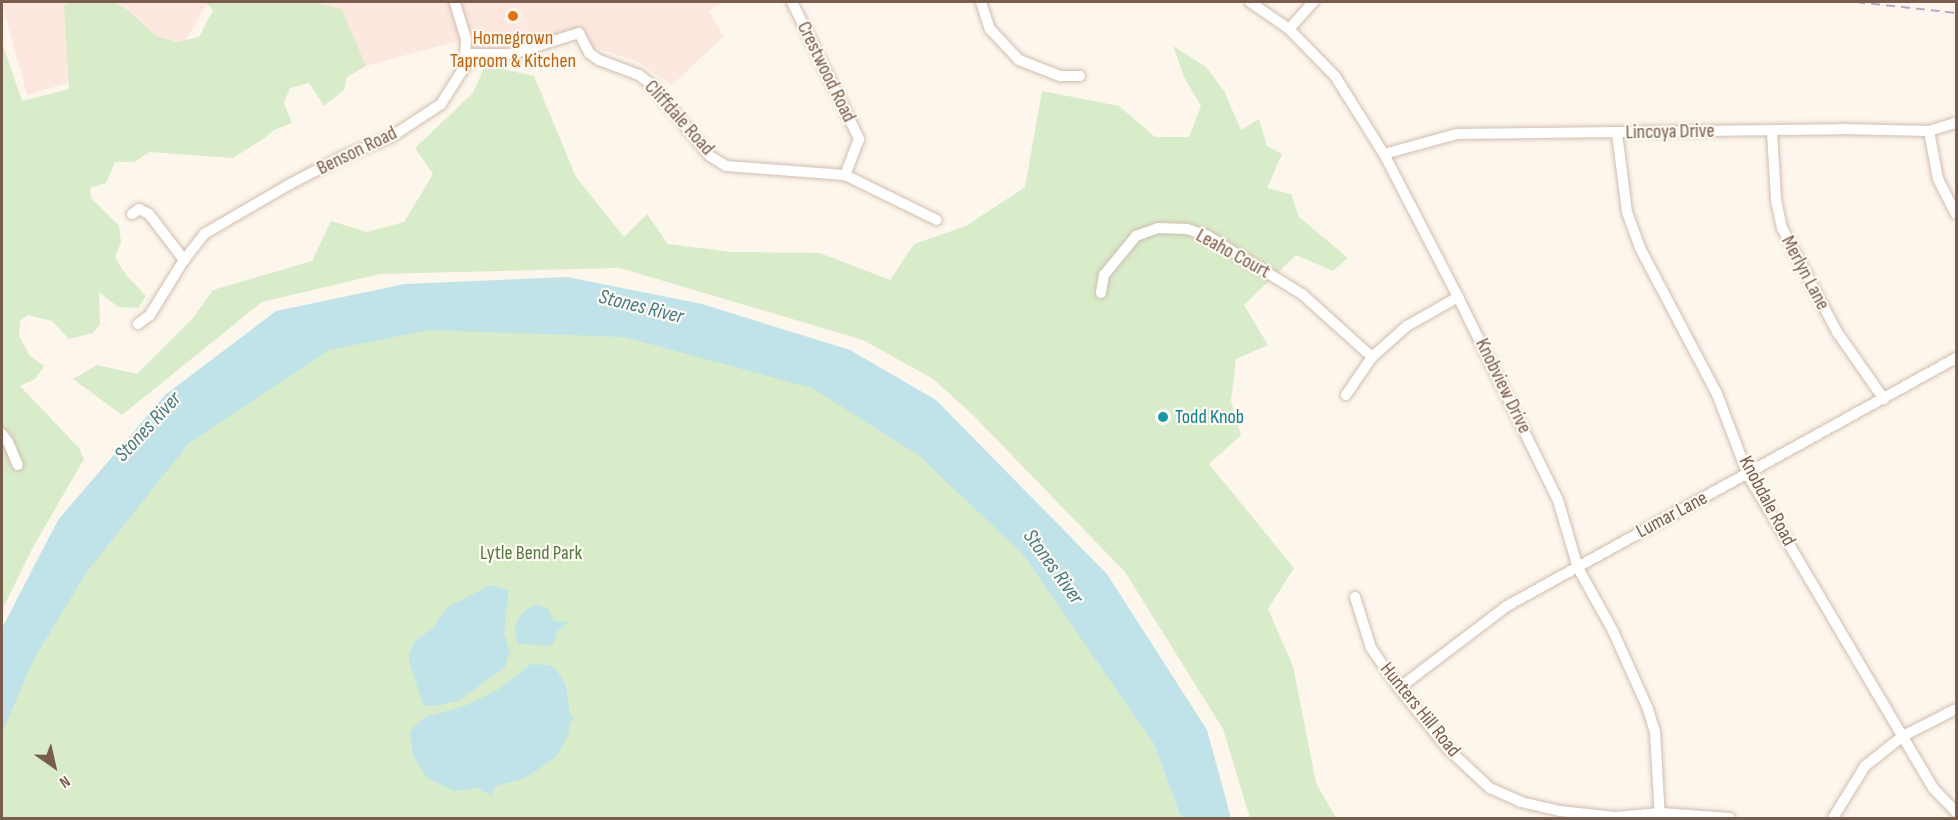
<!DOCTYPE html>
<html>
<head>
<meta charset="utf-8">
<style>
	body { margin:0 }
	#map { position:relative; width:1958px; height:820px; overflow:hidden; background:#fdf6ec; font-family:"Sofia Sans Condensed",sans-serif }
	div>[style] { position:absolute }
	.commercial>* { inset:0; background:#fde8e0 }
	.green>* { inset:0; background:#d8ecc9 }
	.water>* { inset:0; background:#bfe3e8 }
	.roads { filter:drop-shadow(0 0 2px #d1beb0) drop-shadow(0 0 2px #d1beb0) }
	.minor>* { height:10px; margin:-5px; padding:0 5px; transform-origin:5px; border-radius:5px; background:#fff }
	.rail>* { height:2px; margin-top:-1px; transform-origin:0; background:repeating-linear-gradient(90deg,#b9a8c9 0 9px,transparent 0 15px) }
	.dots>* { width:16px; height:16px; translate:-50% -50%; box-sizing:border-box; border:3px solid #fffaf3; border-radius:50% }
	span { translate:-50% -50%; white-space:nowrap; text-align:center; line-height:1.15; -webkit-text-stroke:4.5px #fffaf3; paint-order:stroke }
	.food-label { font-size:20px; color:#c56008 }
	.street-label { font-size:20px; color:#7a5c4d }
	.culture-label { font-size:20px; color:#0d838f }
	.left { translate:0 -50%; text-align:left }
	.park-label { font-size:20px; color:#537a41 }
	.water-label { font-size:21px; color:#437c86; font-style:italic }
	.frame { position:absolute; inset:0; border:3px solid #7a5c4d; pointer-events:none }
	.north { position:absolute; left:24px; top:736px; width:60px; height:60px; -webkit-text-stroke:4px #fffaf3; paint-order:stroke; rotate:146deg; font-size:16px; font-weight:700; line-height:24px; text-align:center; color:#7a5c4d }
	.north::after { content:''; display:block; margin:auto; width:21px; height:27px; background:#7a5c4d; clip-path:polygon(50% 0,100% 100%,50% 72%,0 100%) }
</style>
</head>
<body>
<div id="map">
	<div class="commercial">
		<div style="clip-path:polygon(2px 2px,208px 2px,180px 50px,27px 95px)"></div>
		<div style="clip-path:polygon(311px 2px,725px 2px,709px 11px,724px 36px,672px 85px,638px 62px,588px 45px,579px 33px,533px 48px,466px 54px,465px 39px,366px 66px,342px 9px)"></div>
	</div>
	<div class="green">
		<div style="clip-path:polygon(70px 2px,115px 2px,130px 12px,156px 36px,177px 42px,199px 37px,213px 10px,205px 2px,311px 2px,342px 9px,366px 66px,347px 77px,344px 90px,324px 106px,309px 83px,290px 88px,284px 103px,292px 123px,274px 130px,266px 137px,233px 158px,150px 152px,134px 162px,115px 162px,106px 183px,90px 188px,91px 198px,119px 226px,121px 242px,115px 258px,126px 275px,146px 296px,138px 308px,118px 307px,99px 292px,100px 325px,93px 333px,69px 339px,52px 321px,28px 315px,20px 321px,19px 336px,30px 356px,44px 366px,35px 379px,20px 386px,79px 448px,84px 459px,32px 549px,2px 610px,2px 42px,22px 101px,69px 89px,64px 5px)"></div>
		<div style="clip-path:polygon(1173px 46px,1206px 67px,1224px 91px,1241px 130px,1259px 119px,1267px 146px,1282px 154px,1267px 188px,1291px 194px,1299px 217px,1348px 258px,1333px 271px,1296px 255px,1244px 305px,1268px 345px,1236px 359px,1231px 401px,1241px 435px,1209px 464px,1294px 568px,1268px 609px,1293px 666px,1316px 783px,1336px 818px,1250px 818px,1223px 729px,1125px 572px,972px 414px,933px 379px,863px 340px,620px 268px,380px 274px,262px 302px,122px 415px,73px 379px,97px 365px,137px 374px,193px 318px,213px 290px,312px 261px,331px 221px,367px 232px,404px 222px,433px 174px,415px 148px,473px 93px,485px 65px,534px 76px,576px 177px,624px 237px,647px 214px,668px 244px,732px 252px,820px 253px,890px 280px,914px 244px,966px 226px,1025px 187px,1042px 91px,1119px 106px,1155px 137px,1189px 137px,1201px 106px,1184px 77px)"></div>
		<div style="clip-path:polygon(558px 286px,944px 430px,1154px 744px,1181px 818px,2px 818px,2px 634px,273px 320px)"></div>
	</div>
	<div class="water">
		<div style="clip-path:polygon(567px 277px,702px 304px,850px 350px,936px 400px,1107px 574px,1207px 730px,1231px 818px,1181px 818px,1154px 744px,1022px 553px,918px 455px,812px 388px,624px 337px,428px 330px,329px 350px,189px 443px,86px 573px,34px 659px,2px 733px,2px 628px,58px 520px,165px 395px,276px 311px,405px 284px)"></div>
		<div style="clip-path:polygon(490px 585px,509px 590px,504px 633px,510px 652px,505px 667px,458px 701px,433px 706px,423px 705px,409px 661px,409px 653px,414px 642px,434px 627px,446px 608px)"></div>
		<div style="clip-path:polygon(537px 605px,547px 608px,554px 621px,569px 622px,557px 631px,554px 642px,549px 646px,518px 644px,515px 631px,517px 620px,526px 609px)"></div>
		<div style="clip-path:polygon(531px 664px,549px 665px,556px 669px,566px 686px,570px 715px,575px 719px,570px 722px,568px 735px,556px 757px,523px 779px,495px 786px,492px 796px,478px 788px,455px 791px,427px 778px,413px 756px,410px 734px,413px 727px,426px 717px,464px 706px,499px 689px)"></div>
	</div>
	<div class="roads">
		<div class="minor">
			<div style="left:792px;top:2px;width:153px;rotate:63.9deg"></div>
			<div style="left:859px;top:139px;width:39px;rotate:111deg"></div>
			<div style="left:981px;top:2px;width:28px;rotate:72deg"></div>
			<div style="left:990px;top:29px;width:42px;rotate:46.9deg"></div>
			<div style="left:1019px;top:60px;width:44px;rotate:21.3deg"></div>
			<div style="left:1060px;top:76px;width:20px"></div>
			<div style="left:1250px;top:2px;width:47px;rotate:34.7deg"></div>
			<div style="left:1289px;top:29px;width:66px;rotate:45.6deg"></div>
			<div style="left:1335px;top:76px;width:92px;rotate:57.9deg"></div>
			<div style="left:1384px;top:154px;width:161px;rotate:62.6deg"></div>
			<div style="left:1458px;top:297px;width:226px;rotate:63.8deg"></div>
			<div style="left:1558px;top:500px;width:71px;rotate:73.6deg"></div>
			<div style="left:1578px;top:568px;width:72px;rotate:60.9deg"></div>
			<div style="left:1613px;top:631px;width:85px;rotate:65.8deg"></div>
			<div style="left:1648px;top:709px;width:24px;rotate:73deg"></div>
			<div style="left:1655px;top:732px;width:86px;rotate:86.7deg"></div>
			<div style="left:1289px;top:29px;width:36px;rotate:-48deg"></div>
			<div style="left:466px;top:54px;width:46px"></div>
			<div style="left:512px;top:54px;width:70px;rotate:-17.4deg"></div>
			<div style="left:579px;top:33px;width:22px;rotate:63deg"></div>
			<div style="left:589px;top:53px;width:12px;rotate:35deg"></div>
			<div style="left:599px;top:60px;width:43px;rotate:20.6deg"></div>
			<div style="left:639px;top:75px;width:16px;rotate:38deg"></div>
			<div style="left:652px;top:85px;width:92px;rotate:50.8deg"></div>
			<div style="left:710px;top:156px;width:19px;rotate:32deg"></div>
			<div style="left:726px;top:166px;width:119px;rotate:4.3deg"></div>
			<div style="left:845px;top:175px;width:102px;rotate:26.1deg"></div>
			<div style="left:1929px;top:131px;width:49px;rotate:79.4deg"></div>
			<div style="left:1938px;top:179px;width:39px;rotate:63deg"></div>
			<div style="left:1772px;top:132px;width:68px;rotate:86.6deg"></div>
			<div style="left:1776px;top:200px;width:29px;rotate:78deg"></div>
			<div style="left:1782px;top:228px;width:118px;rotate:62.1deg"></div>
			<div style="left:1837px;top:332px;width:82px;rotate:55deg"></div>
			<div style="left:1617px;top:133px;width:80px;rotate:82.8deg"></div>
			<div style="left:1627px;top:212px;width:38px;rotate:70deg"></div>
			<div style="left:1640px;top:248px;width:165px;rotate:62.2deg"></div>
			<div style="left:1717px;top:394px;width:87px;rotate:69.1deg"></div>
			<div style="left:1748px;top:475px;width:364px;rotate:59.4deg"></div>
			<div style="left:1933px;top:788px;width:33px;rotate:46deg"></div>
			<div style="left:1384px;top:154px;width:76px;rotate:-15.3deg"></div>
			<div style="left:1457px;top:134px;width:383px;rotate:-0.7deg"></div>
			<div style="left:1840px;top:129px;width:89px;rotate:1.3deg"></div>
			<div style="left:1929px;top:131px;width:28px;rotate:-17deg"></div>
			<div style="left:132px;top:214px;width:9px;rotate:-36deg"></div>
			<div style="left:139px;top:209px;width:11px;rotate:27deg"></div>
			<div style="left:149px;top:214px;width:58px;rotate:52.7deg"></div>
			<div style="left:1101px;top:293px;width:18px;rotate:-81deg"></div>
			<div style="left:1104px;top:275px;width:50px;rotate:-50.6deg"></div>
			<div style="left:1136px;top:236px;width:23px;rotate:-20deg"></div>
			<div style="left:1158px;top:228px;width:29px;rotate:2deg"></div>
			<div style="left:1187px;top:229px;width:20px;rotate:18deg"></div>
			<div style="left:1206px;top:235px;width:113px;rotate:31.6deg"></div>
			<div style="left:1302px;top:294px;width:94px;rotate:42deg"></div>
			<div style="left:138px;top:324px;width:15px;rotate:-37deg"></div>
			<div style="left:150px;top:315px;width:65px;rotate:-58.3deg"></div>
			<div style="left:184px;top:260px;width:33px;rotate:-52deg"></div>
			<div style="left:204px;top:234px;width:99px;rotate:-30.2deg"></div>
			<div style="left:290px;top:184px;width:59px;rotate:-27.4deg"></div>
			<div style="left:342px;top:157px;width:53px;rotate:-22.2deg"></div>
			<div style="left:391px;top:137px;width:60px;rotate:-33.4deg"></div>
			<div style="left:441px;top:104px;width:45px;rotate:-57.7deg"></div>
			<div style="left:465px;top:66px;width:27px;rotate:-88deg"></div>
			<div style="left:466px;top:39px;width:39px;rotate:-107deg"></div>
			<div style="left:1346px;top:395px;width:46px;rotate:-55.6deg"></div>
			<div style="left:1372px;top:357px;width:47px;rotate:-41.5deg"></div>
			<div style="left:1407px;top:326px;width:59px;rotate:-29.6deg"></div>
			<div style="left:2px;top:434px;width:10px;rotate:53deg"></div>
			<div style="left:8px;top:442px;width:25px;rotate:67deg"></div>
			<div style="left:1355px;top:597px;width:53px;rotate:72.6deg"></div>
			<div style="left:1371px;top:648px;width:49px;rotate:55deg"></div>
			<div style="left:1399px;top:688px;width:78px;rotate:51.2deg"></div>
			<div style="left:1448px;top:749px;width:57px;rotate:42.9deg"></div>
			<div style="left:1490px;top:788px;width:34px;rotate:24deg"></div>
			<div style="left:1521px;top:802px;width:40px;rotate:13deg"></div>
			<div style="left:1560px;top:811px;width:55px;rotate:6.2deg"></div>
			<div style="left:1615px;top:817px;width:45px;rotate:-5.1deg"></div>
			<div style="left:1660px;top:813px;width:70px;rotate:4.1deg"></div>
			<div style="left:1399px;top:688px;width:136px;rotate:-37.2deg"></div>
			<div style="left:1507px;top:606px;width:513px;rotate:-28.91deg"></div>
			<div style="left:1833px;top:818px;width:61px;rotate:-58.4deg"></div>
			<div style="left:1865px;top:766px;width:48px;rotate:-38.3deg"></div>
			<div style="left:1903px;top:736px;width:59px;rotate:-27deg"></div>
		</div>
	</div>
	<div class="rail">
		<div style="left:1856px;top:2px;width:101px;rotate:6.3deg"></div>
	</div>
	<div class="dots">
		<div style="left:513px;top:16px;background:#e8710a"></div>
		<div style="left:1163px;top:417px;background:#0f9aa8"></div>
	</div>
	<div class="food-label">
		<span style="left:513px;top:50px">Homegrown<br>Taproom &amp; Kitchen</span>
	</div>
	<div class="street-label">
		<span style="left:826px;top:72px;rotate:64deg">Crestwood Road</span>
		<span style="left:679px;top:118px;rotate:48deg">Cliffdale Road</span>
		<span style="left:1670px;top:132px;rotate:-1deg">Lincoya Drive</span>
		<span style="left:357px;top:151px;rotate:-26deg">Benson Road</span>
		<span style="left:1233px;top:254px;rotate:29deg">Leaho Court</span>
		<span style="left:1805px;top:273px;rotate:62deg">Merlyn Lane</span>
		<span style="left:1503px;top:386px;rotate:64deg">Knobview Drive</span>
		<span style="left:1767px;top:501px;rotate:62deg">Knobdale Road</span>
		<span style="left:1672px;top:515px;rotate:-28deg">Lumar Lane</span>
		<span style="left:1420px;top:710px;rotate:51deg">Hunters Hill Road</span>
	</div>
	<div class="culture-label">
		<span class="left" style="left:1175px;top:417px">Todd Knob</span>
	</div>
	<div class="park-label">
		<span style="left:531px;top:553px">Lytle Bend Park</span>
	</div>
	<div class="water-label">
		<span style="left:641px;top:307px;rotate:14deg">Stones River</span>
		<span style="left:148px;top:427px;rotate:-47deg">Stones River</span>
		<span style="left:1053px;top:567px;rotate:54deg">Stones River</span>
	</div>
	<div class="frame"></div>
	<div class="north">N</div>
</div>
</body>
</html>
